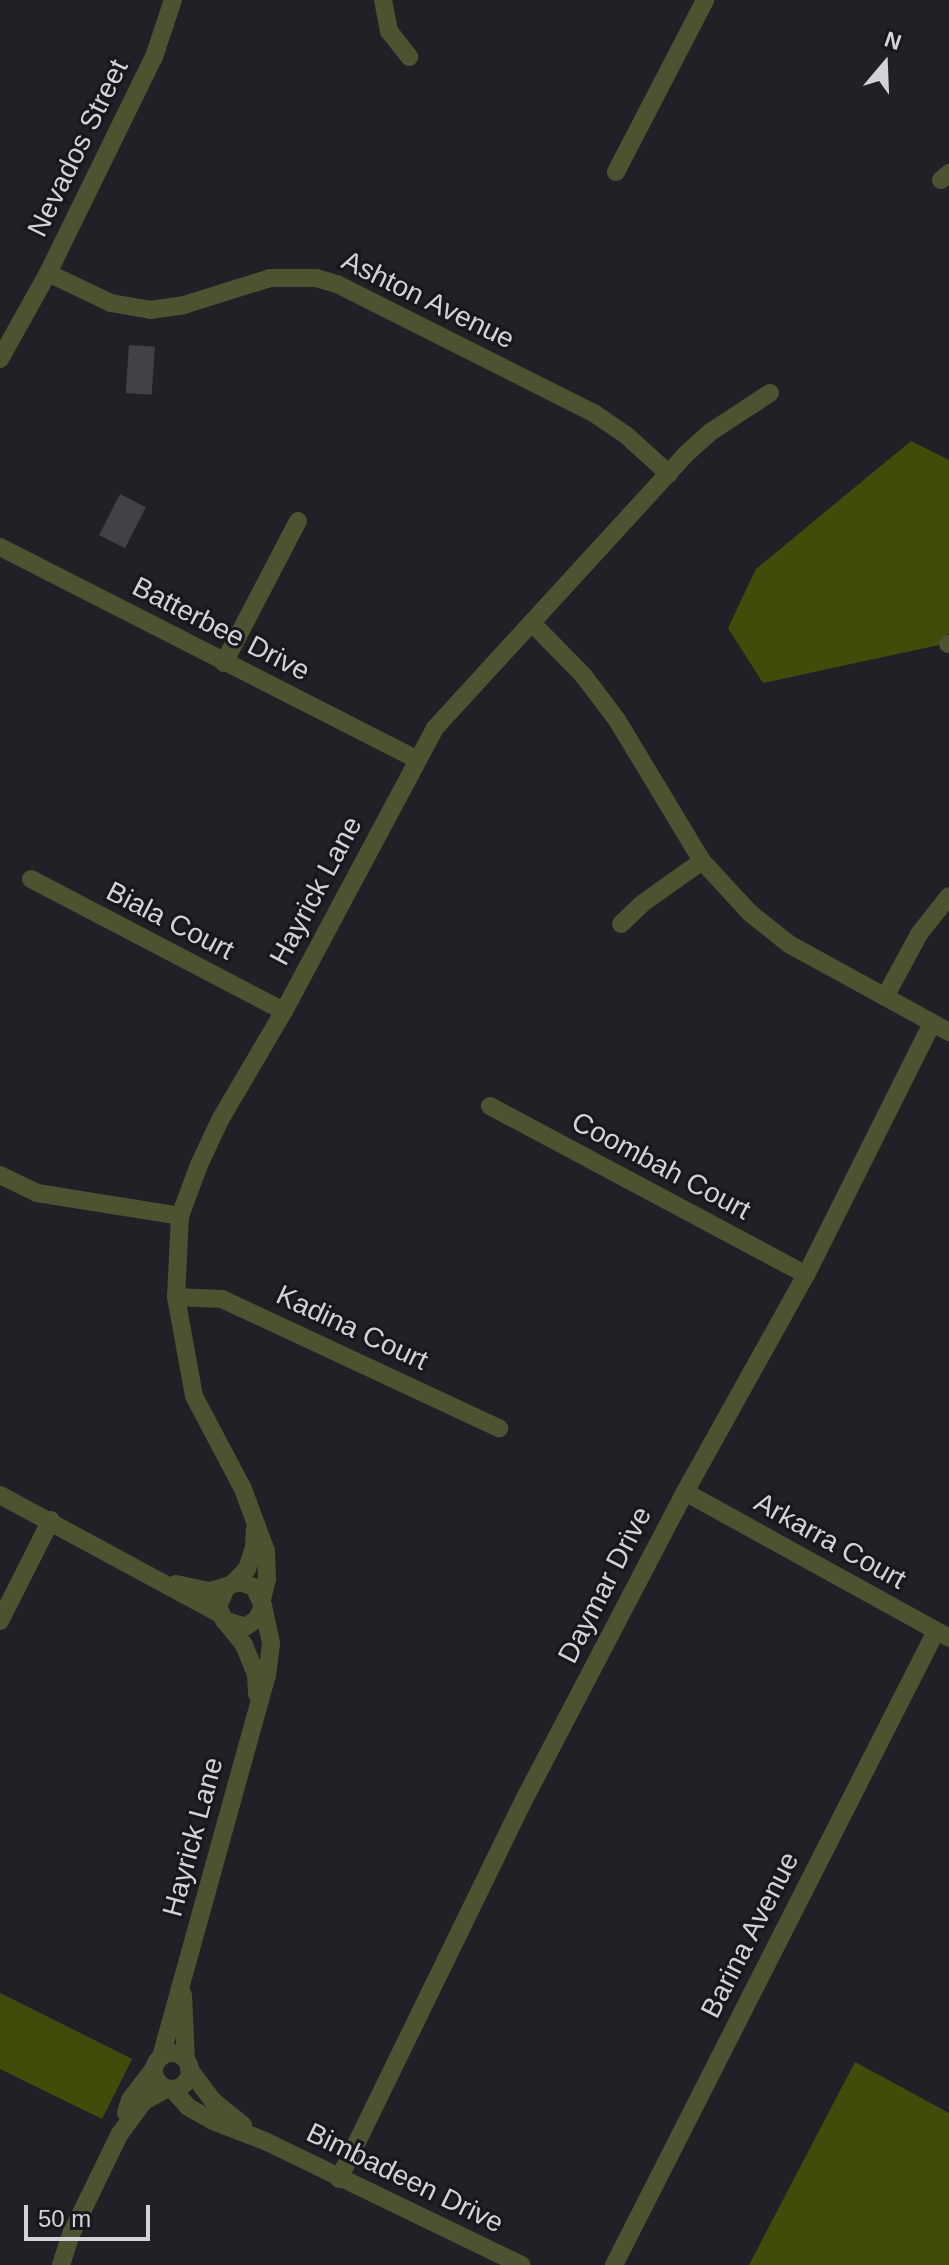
<!DOCTYPE html>
<html>
<head>
<meta charset="utf-8">
<style>
	body { margin:0 }
	#map { position:relative; width:949px; height:2265px; overflow:hidden; background:#222026; font-family:Helvetica,sans-serif }
	div>[style] { position:absolute }
	.green>* { inset:0; background:#434b0a }
	.building>* { inset:0; background:#434047; transform-origin:0 0 }
	.minor>* { height:18px; margin:-9px; padding:0 9px; transform-origin:9px; border-radius:9px; background:#4d5331 }
	.minor>.ring { margin:-9px; padding:0; box-sizing:content-box; background:none; border:18px solid #4d5331; border-radius:50% }
	span { translate:-50% -50%; white-space:nowrap; text-align:center; line-height:1.15; -webkit-text-stroke:6px #19161d; paint-order:stroke }
	.street-label { font-size:28px; color:#d4d2d7 }
	.north { position:absolute; left:845px; top:24px; width:80px; height:80px; -webkit-text-stroke:6px #19161d; paint-order:stroke; rotate:19deg; font-size:22px; font-weight:700; line-height:32px; text-align:center; color:#d4d2d7 }
	.north::after { content:''; display:block; margin:auto; width:28px; height:36px; background:#d4d2d7; clip-path:polygon(50% 0,100% 100%,50% 72%,0 100%) }
	.scale { position:absolute; left:24px; top:2205px; width:126px; height:36px; box-sizing:border-box; border:4px solid #d4d2d7; border-top:0; padding-left:10px; font-size:24px; line-height:28px; white-space:nowrap; color:#d4d2d7; -webkit-text-stroke:6px #19161d; paint-order:stroke }
</style>
</head>
<body>
<div id="map">
	<div class="green">
		<div style="clip-path:polygon(911px 441px,949px 460px,949px 633px,939px 645px,763px 683px,728px 628px,756px 569px)"></div>
		<div style="clip-path:polygon(0 1993px,132px 2059px,102px 2119px,0 2069px)"></div>
		<div style="clip-path:polygon(855px 2062px,949px 2113px,949px 2265px,749px 2265px)"></div>
	</div>
	<div class="building">
		<div style="left:129px;top:345px;width:26px;height:48px;rotate:4deg"></div>
		<div style="left:120px;top:494px;width:29px;height:46px;rotate:27deg"></div>
	</div>
	<div class="minor">
		<div style="left:383px;top:0;width:32px;rotate:79deg"></div>
		<div style="left:389px;top:31px;width:33px;rotate:52deg"></div>
		<div style="left:616px;top:172px;width:194px;rotate:-62.6deg"></div>
		<div style="left:941px;top:180px;width:11px;rotate:-41deg"></div>
		<div style="left:48px;top:273px;width:70px;rotate:25.5deg"></div>
		<div style="left:111px;top:303px;width:40px;rotate:10deg"></div>
		<div style="left:150px;top:310px;width:34px;rotate:-8deg"></div>
		<div style="left:184px;top:305px;width:90px;rotate:-17.4deg"></div>
		<div style="left:270px;top:278px;width:46px"></div>
		<div style="left:316px;top:278px;width:22px;rotate:16deg"></div>
		<div style="left:337px;top:284px;width:289px;rotate:26.7deg"></div>
		<div style="left:595px;top:414px;width:37px;rotate:34deg"></div>
		<div style="left:626px;top:435px;width:58px;rotate:42.2deg"></div>
		<div style="left:0;top:359px;width:98px;rotate:-60.8deg"></div>
		<div style="left:48px;top:273px;width:241px;rotate:-63.9deg"></div>
		<div style="left:154px;top:57px;width:60px;rotate:-71.6deg"></div>
		<div style="left:0;top:547px;width:469px;rotate:27deg"></div>
		<div style="left:532px;top:623px;width:73px;rotate:45.6deg"></div>
		<div style="left:583px;top:675px;width:56px;rotate:52.9deg"></div>
		<div style="left:617px;top:720px;width:165px;rotate:58.9deg"></div>
		<div style="left:702px;top:861px;width:71px;rotate:47.3deg"></div>
		<div style="left:750px;top:913px;width:50px;rotate:38.5deg"></div>
		<div style="left:789px;top:944px;width:183px;rotate:28.8deg"></div>
		<div style="left:948px;top:644px;width:1px"></div>
		<div style="left:224px;top:663px;width:160px;rotate:-62.5deg"></div>
		<div style="left:31px;top:879px;width:285px;rotate:27.6deg"></div>
		<div style="left:621px;top:924px;width:30px;rotate:-44deg"></div>
		<div style="left:643px;top:903px;width:72px;rotate:-35.4deg"></div>
		<div style="left:885px;top:997px;width:72px;rotate:-61.6deg"></div>
		<div style="left:919px;top:934px;width:48px;rotate:-51.7deg"></div>
		<div style="left:490px;top:1106px;width:358px;rotate:28.1deg"></div>
		<div style="left:0;top:1175px;width:41px;rotate:25.9deg"></div>
		<div style="left:37px;top:1193px;width:145px;rotate:9.1deg"></div>
		<div style="left:176px;top:1297px;width:46px;rotate:2.5deg"></div>
		<div style="left:222px;top:1299px;width:306px;rotate:25deg"></div>
		<div style="left:685px;top:1492px;width:302px;rotate:28.9deg"></div>
		<div style="left:0;top:1495px;width:250px;rotate:28.4deg"></div>
		<div style="left:233px;top:1583px;width:20px;rotate:-45deg"></div>
		<div style="left:247px;top:1569px;width:23px;rotate:-72deg"></div>
		<div style="left:254px;top:1547px;width:18px;rotate:-87deg"></div>
		<div style="left:176px;top:1584px;width:35px;rotate:12deg"></div>
		<div style="left:210px;top:1591px;width:18px;rotate:-16deg"></div>
		<div style="left:262px;top:1599px;width:21px;rotate:-76deg"></div>
		<div style="left:267px;top:1579px;width:28px;rotate:-92deg"></div>
		<div style="left:266px;top:1551px;width:66px;rotate:-110.4deg"></div>
		<div style="left:243px;top:1489px;width:105px;rotate:-117.8deg"></div>
		<div style="left:194px;top:1396px;width:101px;rotate:-100.3deg"></div>
		<div style="left:176px;top:1297px;width:81px;rotate:-87.2deg"></div>
		<div style="left:180px;top:1216px;width:54px;rotate:-69.6deg"></div>
		<div style="left:199px;top:1165px;width:50px;rotate:-65deg"></div>
		<div style="left:220px;top:1120px;width:126px;rotate:-59.6deg"></div>
		<div style="left:284px;top:1011px;width:321px;rotate:-61.9deg"></div>
		<div style="left:435px;top:728px;width:372px;rotate:-47.5deg"></div>
		<div style="left:686px;top:454px;width:31px;rotate:-42deg"></div>
		<div style="left:709px;top:433px;width:73px;rotate:-33.3deg"></div>
		<div style="left:224px;top:1620px;width:22px;rotate:18deg"></div>
		<div style="left:245px;top:1627px;width:14px;rotate:-34deg"></div>
		<div style="left:257px;top:1619px;width:14px;rotate:-65deg"></div>
		<div style="left:263px;top:1606px;width:21px;rotate:-115deg"></div>
		<div style="left:254px;top:1587px;width:15px;rotate:-160deg"></div>
		<div style="left:240px;top:1582px;width:14px;rotate:163deg"></div>
		<div style="left:227px;top:1586px;width:22px;rotate:114deg"></div>
		<div style="left:218px;top:1606px;width:15px;rotate:67deg"></div>
		<div style="left:224px;top:1620px;width:32px;rotate:51deg"></div>
		<div style="left:244px;top:1645px;width:31px;rotate:68deg"></div>
		<div style="left:256px;top:1674px;width:20px;rotate:87deg"></div>
		<div style="left:0;top:1621px;width:113px;rotate:-63.2deg"></div>
		<div style="left:183px;top:1995px;width:65px;rotate:87.4deg"></div>
		<div class="ring" style="left:154px;top:2053px;width:18px;height:18px"></div>
		<div style="left:161px;top:2057px;width:395px;rotate:-74.5deg"></div>
		<div style="left:267px;top:1676px;width:33px;rotate:-83deg"></div>
		<div style="left:271px;top:1643px;width:38px;rotate:-102deg"></div>
		<div style="left:189px;top:2069px;width:39px;rotate:53deg"></div>
		<div style="left:212px;top:2100px;width:40px;rotate:39deg"></div>
		<div style="left:172px;top:2089px;width:24px;rotate:48deg"></div>
		<div style="left:188px;top:2107px;width:29px;rotate:29deg"></div>
		<div style="left:213px;top:2121px;width:56px;rotate:21deg"></div>
		<div style="left:265px;top:2141px;width:285px;rotate:25.8deg"></div>
		<div style="left:126px;top:2113px;width:14px;rotate:-73deg"></div>
		<div style="left:130px;top:2100px;width:40px;rotate:-53deg"></div>
		<div style="left:339px;top:2179px;width:426px;rotate:-64deg"></div>
		<div style="left:526px;top:1796px;width:343px;rotate:-62.4deg"></div>
		<div style="left:685px;top:1492px;width:248px;rotate:-60.9deg"></div>
		<div style="left:806px;top:1275px;width:282px;rotate:-63.4deg"></div>
		<div style="left:61px;top:2265px;width:35px;rotate:-72deg"></div>
		<div style="left:72px;top:2232px;width:108px;rotate:-64.1deg"></div>
		<div style="left:119px;top:2135px;width:42px;rotate:-53.7deg"></div>
		<div style="left:144px;top:2101px;width:26px;rotate:-28deg"></div>
		<div style="left:614px;top:2265px;width:711px;rotate:-63.07deg"></div>
	</div>
	<div class="street-label">
		<span style="left:78px;top:148px;rotate:-64deg">Nevados Street</span>
		<span style="left:428px;top:300px;rotate:26deg">Ashton Avenue</span>
		<span style="left:221px;top:629px;rotate:27deg">Batterbee Drive</span>
		<span style="left:316px;top:891px;rotate:-62deg">Hayrick Lane</span>
		<span style="left:170px;top:921px;rotate:27deg">Biala Court</span>
		<span style="left:661px;top:1166px;rotate:28deg">Coombah Court</span>
		<span style="left:352px;top:1328px;rotate:25deg">Kadina Court</span>
		<span style="left:830px;top:1541px;rotate:29deg">Arkarra Court</span>
		<span style="left:605px;top:1585px;rotate:-63deg">Daymar Drive</span>
		<span style="left:193px;top:1837px;rotate:-75deg">Hayrick Lane</span>
		<span style="left:750px;top:1935px;rotate:-63deg">Barina Avenue</span>
		<span style="left:405px;top:2178px;rotate:26deg">Bimbadeen Drive</span>
	</div>
	<div class="north">N</div>
	<div class="scale">50 m</div>
</div>
</body>
</html>
